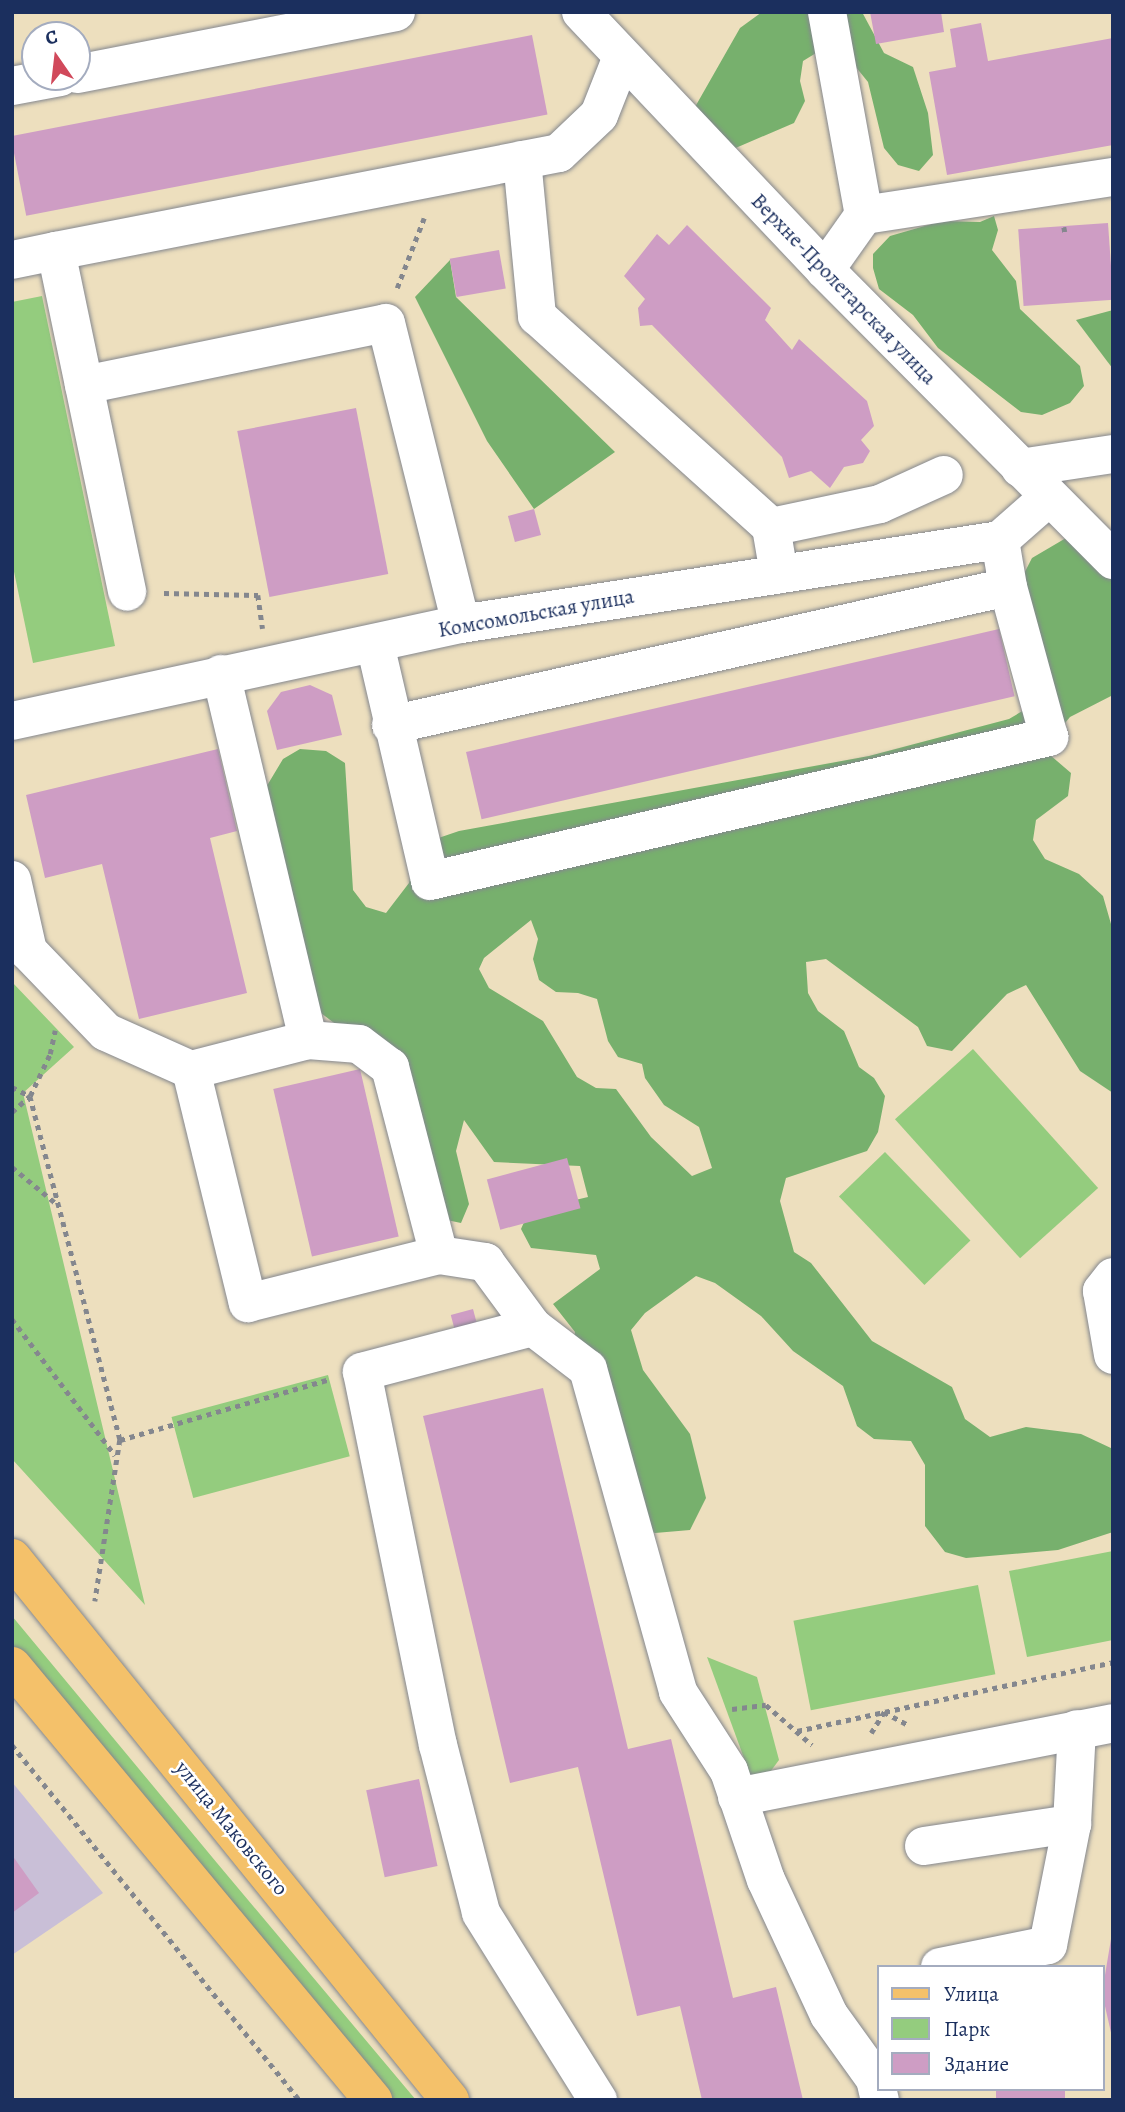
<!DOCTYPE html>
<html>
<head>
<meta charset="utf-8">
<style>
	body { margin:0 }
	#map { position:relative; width:1125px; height:2112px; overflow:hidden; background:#eddfbe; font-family:Alegreya,serif }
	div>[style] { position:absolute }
	.industrial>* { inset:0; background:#c9bfd7 }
	.green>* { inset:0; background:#94cc7e; transform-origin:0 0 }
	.forest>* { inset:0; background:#77b06d }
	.building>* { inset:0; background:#ce9dc4; transform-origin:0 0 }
	.path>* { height:4.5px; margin-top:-2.25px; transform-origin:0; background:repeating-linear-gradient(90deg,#84878e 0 5px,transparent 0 10px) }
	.roads { filter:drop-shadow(0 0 2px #84878e) drop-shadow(0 0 2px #84878e) }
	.minor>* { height:38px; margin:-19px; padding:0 19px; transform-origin:19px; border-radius:19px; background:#fff }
	.major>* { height:38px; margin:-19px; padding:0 19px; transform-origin:19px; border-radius:19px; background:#f4c16a }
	span { translate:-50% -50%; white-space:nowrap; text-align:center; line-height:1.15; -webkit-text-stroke:5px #fff; paint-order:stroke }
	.street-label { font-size:21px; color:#1b2f5e }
	.frame { position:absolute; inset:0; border:14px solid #1b2f5e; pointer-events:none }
	.legend { position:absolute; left:877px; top:1965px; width:228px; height:126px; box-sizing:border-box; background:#fff; border:2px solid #a4acbf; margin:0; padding:9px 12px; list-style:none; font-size:21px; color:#1b2f5e }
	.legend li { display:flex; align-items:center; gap:14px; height:35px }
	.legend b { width:35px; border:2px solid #a4acbf }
	.north { position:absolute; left:21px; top:21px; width:70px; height:70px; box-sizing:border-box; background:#fff; border:2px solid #a4acbf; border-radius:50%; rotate:346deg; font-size:19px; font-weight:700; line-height:28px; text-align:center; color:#1b2f5e }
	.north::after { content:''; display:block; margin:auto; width:24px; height:32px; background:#d1495b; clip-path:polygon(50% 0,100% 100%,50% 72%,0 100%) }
</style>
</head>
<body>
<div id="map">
	<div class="industrial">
		<div style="clip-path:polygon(12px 1782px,103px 1893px,12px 1955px)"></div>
	</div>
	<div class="green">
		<div style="clip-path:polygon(42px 296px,115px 646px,33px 663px,12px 562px,12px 302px)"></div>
		<div style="clip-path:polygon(12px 982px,74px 1047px,23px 1093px,145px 1605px,12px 1459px)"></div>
		<div style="left:973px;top:1049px;width:187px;height:105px;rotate:48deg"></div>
		<div style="left:885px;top:1152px;width:123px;height:64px;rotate:46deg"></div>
		<div style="left:328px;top:1375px;width:84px;height:162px;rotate:75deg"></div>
		<div style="clip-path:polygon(1113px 1551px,1113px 1640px,1027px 1657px,1009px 1571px)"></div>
		<div style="left:978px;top:1585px;width:91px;height:188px;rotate:79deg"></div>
		<div style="clip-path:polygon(12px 1616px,217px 1863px,416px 2100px,394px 2100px,12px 1644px)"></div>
		<div style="clip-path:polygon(707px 1657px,757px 1677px,779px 1760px,756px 1791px)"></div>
	</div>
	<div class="forest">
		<div style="clip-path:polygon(762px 12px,862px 12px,884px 53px,913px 67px,928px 113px,933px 155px,919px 171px,898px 165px,884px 148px,868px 82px,855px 66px,821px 50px,803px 61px,800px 81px,805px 101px,794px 123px,731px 150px,695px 107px,740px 28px)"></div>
		<div style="clip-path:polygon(994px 216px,998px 230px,992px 250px,1016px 281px,1020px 309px,1080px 366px,1084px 386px,1070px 403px,1042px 415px,1021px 412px,938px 348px,913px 315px,879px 289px,873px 268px,873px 254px,890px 236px,942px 221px,980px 222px)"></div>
		<div style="clip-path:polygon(450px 260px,456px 297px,615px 452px,534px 509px,487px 441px,415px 297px)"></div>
		<div style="clip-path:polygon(1113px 310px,1113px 369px,1076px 320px)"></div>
		<div style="clip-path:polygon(evenodd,1066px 538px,1113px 569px,1113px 695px,1070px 717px,1056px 734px,1050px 755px,1071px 773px,1068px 796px,1036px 820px,1033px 840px,1045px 859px,1079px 874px,1103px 896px,1113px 931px,1113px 1093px,1080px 1071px,1026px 985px,1007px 994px,952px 1051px,927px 1046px,918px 1027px,826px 959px,806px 962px,808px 993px,818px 1011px,844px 1031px,859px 1067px,874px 1078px,885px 1096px,878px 1132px,867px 1151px,786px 1178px,780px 1201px,794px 1252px,811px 1263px,872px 1341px,952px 1387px,965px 1419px,990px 1437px,1026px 1427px,1081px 1434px,1113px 1449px,1113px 1532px,1058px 1550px,966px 1558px,945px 1552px,925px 1526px,925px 1465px,911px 1441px,874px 1439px,857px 1426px,843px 1386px,793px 1351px,761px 1316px,715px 1283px,696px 1276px,645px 1313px,631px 1330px,643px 1370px,690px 1434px,706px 1498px,690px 1530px,655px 1533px,635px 1527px,572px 1352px,575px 1332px,553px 1304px,600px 1269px,596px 1255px,531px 1248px,521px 1229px,529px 1211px,588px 1197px,580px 1166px,494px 1162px,464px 1120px,456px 1151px,469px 1204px,461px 1223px,442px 1219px,414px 1127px,346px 1032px,313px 1007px,256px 804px,283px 759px,300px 749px,326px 751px,345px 763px,353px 890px,366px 907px,386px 913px,409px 883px,418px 845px,459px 831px,869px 756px,1009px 719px,1036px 703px,1012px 597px,1032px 558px,1066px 538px,531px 920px,538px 939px,533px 959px,539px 980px,556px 992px,578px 993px,597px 999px,608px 1041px,618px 1057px,642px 1064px,645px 1078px,664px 1105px,699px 1127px,712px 1168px,692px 1176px,651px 1137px,616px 1089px,596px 1088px,577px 1077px,543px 1021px,489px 988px,479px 969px,484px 958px,531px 920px)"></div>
	</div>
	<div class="building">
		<div style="clip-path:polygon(870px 12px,941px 12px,944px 32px,876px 44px)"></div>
		<div style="clip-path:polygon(981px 23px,988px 61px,1113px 38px,1113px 145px,947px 175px,929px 72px,956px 67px,950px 29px)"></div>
		<div style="left:532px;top:35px;width:81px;height:531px;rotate:79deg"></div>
		<div style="left:1108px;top:223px;width:77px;height:90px;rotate:86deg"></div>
		<div style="clip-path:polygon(687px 225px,771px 308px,765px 320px,792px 350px,799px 339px,867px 401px,874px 426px,861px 440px,870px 451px,863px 463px,844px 467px,830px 488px,811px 471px,789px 478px,782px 457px,652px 325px,640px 326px,638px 308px,645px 299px,624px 276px,657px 234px,669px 245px)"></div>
		<div style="left:499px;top:250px;width:39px;height:50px;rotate:80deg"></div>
		<div style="left:356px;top:408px;width:169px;height:121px;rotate:79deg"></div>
		<div style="left:534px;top:509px;width:27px;height:27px;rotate:75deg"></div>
		<div style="left:999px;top:629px;width:69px;height:547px;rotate:77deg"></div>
		<div style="clip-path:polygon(310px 685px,332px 695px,342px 735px,277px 750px,267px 711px,281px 692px)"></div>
		<div style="clip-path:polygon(218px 749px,237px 831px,210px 838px,247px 993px,139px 1019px,102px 864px,45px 878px,26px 795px)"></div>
		<div style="left:360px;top:1069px;width:172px;height:89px;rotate:77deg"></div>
		<div style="left:567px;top:1158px;width:52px;height:83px;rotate:75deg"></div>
		<div style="left:473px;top:1309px;width:16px;height:23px;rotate:75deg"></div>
		<div style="clip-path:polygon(543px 1388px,628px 1749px,671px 1739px,733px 1998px,776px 1987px,803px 2100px,702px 2100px,680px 2006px,637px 2016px,578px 1767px,510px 1783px,423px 1416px)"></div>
		<div style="left:419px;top:1779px;width:89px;height:54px;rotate:78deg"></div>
		<div style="clip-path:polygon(12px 1855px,39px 1893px,12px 1913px)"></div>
		<div style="clip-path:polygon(1112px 1933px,1113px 1933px,1112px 2037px,1102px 1993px)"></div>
		<div style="left:996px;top:2089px;width:69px;height:11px"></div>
	</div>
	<div class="path">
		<div style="left:1064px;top:227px;width:5px;rotate:79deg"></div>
		<div style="left:397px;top:288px;width:75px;rotate:-68.9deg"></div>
		<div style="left:164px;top:593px;width:94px;rotate:1.2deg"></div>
		<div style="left:258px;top:595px;width:34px;rotate:82deg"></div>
		<div style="left:12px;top:1087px;width:20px;rotate:27deg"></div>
		<div style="left:30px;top:1096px;width:356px;rotate:75.3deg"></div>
		<div style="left:120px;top:1440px;width:163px;rotate:98.8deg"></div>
		<div style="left:12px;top:1112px;width:24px;rotate:-42deg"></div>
		<div style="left:30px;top:1096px;width:47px;rotate:-64.5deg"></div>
		<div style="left:50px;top:1054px;width:24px;rotate:-78deg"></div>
		<div style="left:12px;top:1167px;width:60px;rotate:39.6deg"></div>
		<div style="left:12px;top:1319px;width:171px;rotate:52.9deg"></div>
		<div style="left:120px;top:1440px;width:216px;rotate:-16.2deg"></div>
		<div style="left:732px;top:1709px;width:34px;rotate:-7deg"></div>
		<div style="left:766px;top:1705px;width:61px;rotate:41deg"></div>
		<div style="left:797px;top:1731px;width:323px;rotate:-12.3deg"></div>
		<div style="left:871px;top:1733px;width:25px;rotate:-58deg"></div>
		<div style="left:884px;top:1712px;width:26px;rotate:28deg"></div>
		<div style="left:12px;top:1745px;width:457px;rotate:51deg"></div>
	</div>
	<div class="roads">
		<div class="minor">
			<div style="left:581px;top:12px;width:355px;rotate:46.6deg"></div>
			<div style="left:825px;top:270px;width:409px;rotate:45.2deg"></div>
			<div style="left:827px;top:12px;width:206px;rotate:79.7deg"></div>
			<div style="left:77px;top:74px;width:325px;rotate:-11deg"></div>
			<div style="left:12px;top:86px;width:49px;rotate:-10.6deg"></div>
			<div style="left:522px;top:160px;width:157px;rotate:84.5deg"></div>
			<div style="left:537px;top:316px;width:315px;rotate:42deg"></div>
			<div style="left:771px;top:527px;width:48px;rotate:80.3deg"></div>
			<div style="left:56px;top:251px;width:512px;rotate:-11.02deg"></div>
			<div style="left:559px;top:153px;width:55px;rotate:-43.5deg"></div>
			<div style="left:599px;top:115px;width:62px;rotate:-68.4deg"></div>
			<div style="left:12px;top:260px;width:45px;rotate:-11.6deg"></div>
			<div style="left:56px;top:251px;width:348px;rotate:78.2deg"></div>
			<div style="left:825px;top:270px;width:67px;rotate:-54.7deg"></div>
			<div style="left:864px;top:215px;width:252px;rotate:-8.7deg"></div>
			<div style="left:84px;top:385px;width:308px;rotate:-11.6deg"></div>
			<div style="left:386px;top:323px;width:310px;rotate:76deg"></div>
			<div style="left:1020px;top:468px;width:94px;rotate:-8.6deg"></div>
			<div style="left:771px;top:527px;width:111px;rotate:-11.9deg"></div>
			<div style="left:880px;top:504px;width:70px;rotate:-24.4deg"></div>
			<div style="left:375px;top:644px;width:243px;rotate:76.9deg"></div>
			<div style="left:430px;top:881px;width:636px;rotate:-13.1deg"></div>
			<div style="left:1049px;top:737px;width:156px;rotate:-105.3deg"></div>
			<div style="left:1008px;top:587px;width:48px;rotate:-99.7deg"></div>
			<div style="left:221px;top:674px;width:376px;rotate:76.6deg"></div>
			<div style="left:308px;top:1040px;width:51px;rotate:4.5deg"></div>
			<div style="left:359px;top:1044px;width:39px;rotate:37deg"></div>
			<div style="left:390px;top:1067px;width:194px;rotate:75.4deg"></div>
			<div style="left:439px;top:1255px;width:47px;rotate:8.7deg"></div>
			<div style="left:485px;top:1262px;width:81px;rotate:53.6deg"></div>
			<div style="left:533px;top:1327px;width:69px;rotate:37.4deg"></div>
			<div style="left:588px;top:1369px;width:335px;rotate:74.4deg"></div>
			<div style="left:678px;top:1692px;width:94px;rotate:57.2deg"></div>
			<div style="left:729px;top:1771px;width:115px;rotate:71.3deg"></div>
			<div style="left:766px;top:1880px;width:149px;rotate:65deg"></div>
			<div style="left:829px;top:2015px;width:79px;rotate:54.3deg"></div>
			<div style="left:875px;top:2079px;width:22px;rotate:77deg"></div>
			<div style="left:12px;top:721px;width:459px;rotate:-12.2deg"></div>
			<div style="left:461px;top:624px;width:546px;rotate:-8.86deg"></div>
			<div style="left:1000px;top:540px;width:65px;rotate:-41.3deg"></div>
			<div style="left:391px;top:725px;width:632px;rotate:-12.61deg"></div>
			<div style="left:12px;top:880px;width:73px;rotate:77.3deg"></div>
			<div style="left:28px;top:951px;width:112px;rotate:46.1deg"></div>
			<div style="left:106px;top:1032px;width:93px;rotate:24.1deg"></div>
			<div style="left:308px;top:1040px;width:121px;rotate:165.6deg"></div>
			<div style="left:191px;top:1070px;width:240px;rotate:76.3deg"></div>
			<div style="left:248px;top:1303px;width:197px;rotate:-14.1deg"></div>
			<div style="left:1113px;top:1277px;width:18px;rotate:128deg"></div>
			<div style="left:1102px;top:1291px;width:65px;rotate:80.2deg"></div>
			<div style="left:533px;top:1327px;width:177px;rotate:165.3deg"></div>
			<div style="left:362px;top:1372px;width:381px;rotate:78.5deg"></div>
			<div style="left:438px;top:1745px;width:173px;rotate:75.6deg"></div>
			<div style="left:481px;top:1913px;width:221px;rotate:58deg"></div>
			<div style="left:737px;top:1797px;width:383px;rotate:-11.1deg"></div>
			<div style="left:924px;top:1846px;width:150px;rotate:-8.5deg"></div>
			<div style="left:940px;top:1967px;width:110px;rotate:-11.5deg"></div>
			<div style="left:1048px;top:1945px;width:123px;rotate:-78.8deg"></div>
			<div style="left:1072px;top:1824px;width:95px;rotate:-87deg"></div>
		</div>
		<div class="major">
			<div style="left:12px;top:1558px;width:697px;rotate:51.06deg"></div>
			<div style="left:12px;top:1666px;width:565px;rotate:50.25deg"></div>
		</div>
	</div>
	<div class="street-label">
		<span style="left:844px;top:289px;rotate:46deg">Верхне-Пролетарская улица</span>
		<span style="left:536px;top:613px;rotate:-10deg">Комсомольская улица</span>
		<span style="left:232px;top:1828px;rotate:51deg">улица Маковского</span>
	</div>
	<div class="frame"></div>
	<ul class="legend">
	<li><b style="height:9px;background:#f4c16a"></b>Улица</li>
	<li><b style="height:19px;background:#94cc7e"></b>Парк</li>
	<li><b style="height:19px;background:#ce9dc4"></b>Здание</li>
	</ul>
	<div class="north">С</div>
</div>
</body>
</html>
